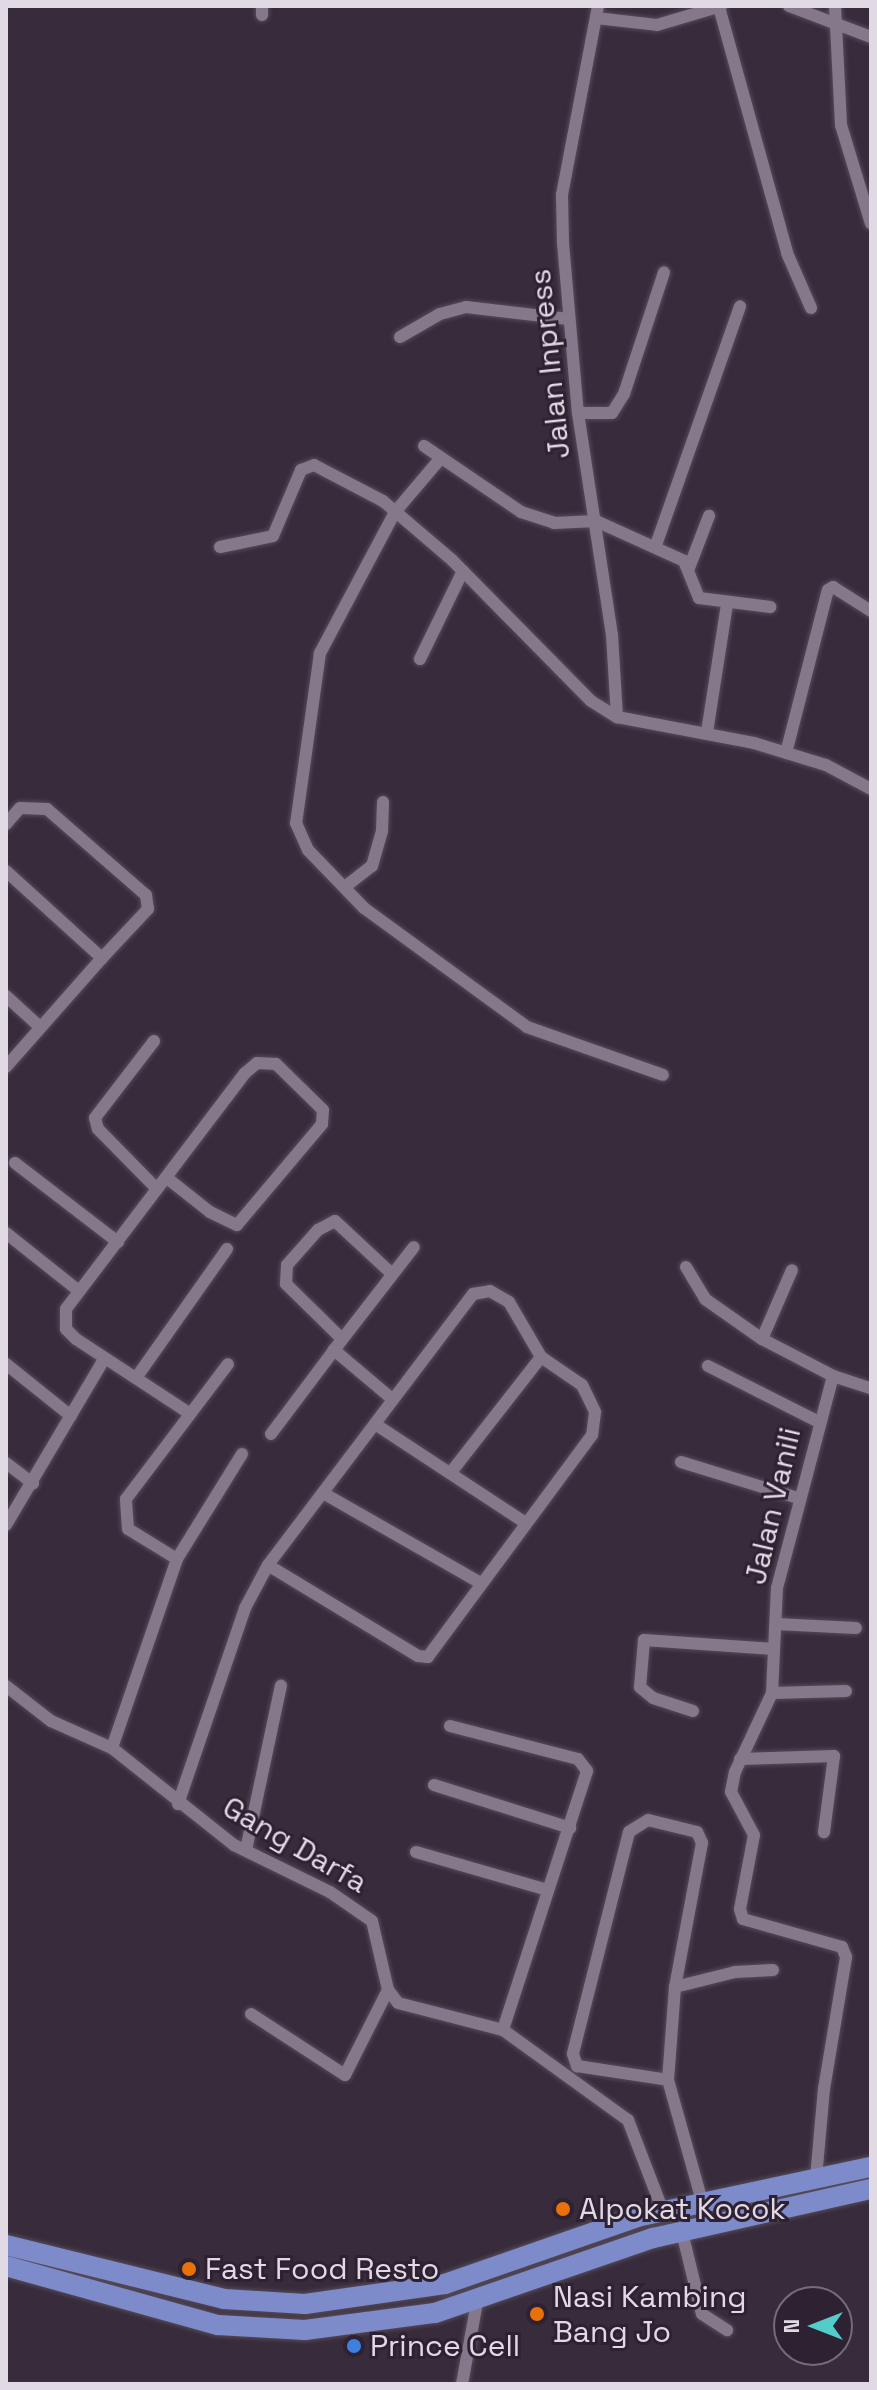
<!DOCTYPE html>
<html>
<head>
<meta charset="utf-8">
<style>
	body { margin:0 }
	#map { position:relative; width:877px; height:2390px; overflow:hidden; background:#382c3c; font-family:"Space Grotesk",sans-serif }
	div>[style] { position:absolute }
	.roads { filter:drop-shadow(0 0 2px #554b59) drop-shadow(0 0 2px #554b59) }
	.minor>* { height:12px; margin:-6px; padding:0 6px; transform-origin:6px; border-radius:6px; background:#86788b }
	.primary>* { height:20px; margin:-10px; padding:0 10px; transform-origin:10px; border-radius:10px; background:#7e8bcb }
	.dots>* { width:22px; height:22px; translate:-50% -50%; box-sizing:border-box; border:4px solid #2e2232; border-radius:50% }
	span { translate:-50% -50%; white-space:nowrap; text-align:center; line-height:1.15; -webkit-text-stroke:6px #2e2232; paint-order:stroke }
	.street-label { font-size:30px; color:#e1d9e4 }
	.poi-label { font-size:30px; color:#e1d9e4 }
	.left { translate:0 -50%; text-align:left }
	.frame { position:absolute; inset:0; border:8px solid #e1d9e4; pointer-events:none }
	.north { position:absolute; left:773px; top:2286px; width:80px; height:80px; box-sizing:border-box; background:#2e2232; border:2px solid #766b79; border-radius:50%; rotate:270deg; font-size:22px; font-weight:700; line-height:32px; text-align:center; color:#e1d9e4 }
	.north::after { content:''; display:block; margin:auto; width:28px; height:36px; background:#53cdc9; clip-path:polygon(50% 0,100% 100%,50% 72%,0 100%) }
</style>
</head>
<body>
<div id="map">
	<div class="roads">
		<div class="minor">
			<div style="left:262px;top:6px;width:9px;rotate:90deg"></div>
			<div style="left:598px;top:6px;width:192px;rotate:100.8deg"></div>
			<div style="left:562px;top:195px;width:48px;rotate:88.8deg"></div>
			<div style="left:563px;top:243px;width:171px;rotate:85deg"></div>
			<div style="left:578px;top:413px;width:225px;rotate:81.3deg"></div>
			<div style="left:612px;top:635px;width:82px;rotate:86.5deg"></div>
			<div style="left:789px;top:6px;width:88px;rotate:20.7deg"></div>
			<div style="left:835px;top:6px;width:119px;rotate:87.1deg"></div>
			<div style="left:841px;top:125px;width:103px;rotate:73.1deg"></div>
			<div style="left:719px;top:7px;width:255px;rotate:74.5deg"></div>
			<div style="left:787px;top:253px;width:60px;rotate:66.4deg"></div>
			<div style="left:596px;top:18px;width:61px;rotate:6.5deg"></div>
			<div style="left:657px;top:25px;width:67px;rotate:-16.5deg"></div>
			<div style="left:400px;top:337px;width:46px;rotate:-29.9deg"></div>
			<div style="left:440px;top:314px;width:27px;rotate:-15deg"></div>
			<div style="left:466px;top:307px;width:103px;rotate:6.7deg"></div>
			<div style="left:578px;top:413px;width:34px"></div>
			<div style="left:612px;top:413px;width:22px;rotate:-58deg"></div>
			<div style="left:624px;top:394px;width:128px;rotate:-71.8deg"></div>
			<div style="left:424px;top:446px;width:117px;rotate:34.2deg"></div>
			<div style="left:521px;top:512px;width:35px;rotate:18deg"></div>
			<div style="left:554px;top:523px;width:42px;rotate:-2.7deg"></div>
			<div style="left:596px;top:521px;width:97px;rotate:24.4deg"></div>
			<div style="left:684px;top:561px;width:40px;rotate:68deg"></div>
			<div style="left:699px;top:598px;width:72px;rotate:7.2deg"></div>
			<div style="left:440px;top:459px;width:70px;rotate:130.3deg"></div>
			<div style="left:395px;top:512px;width:160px;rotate:118deg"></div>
			<div style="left:320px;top:653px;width:172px;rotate:98deg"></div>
			<div style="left:296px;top:823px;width:30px;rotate:66deg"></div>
			<div style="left:308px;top:850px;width:81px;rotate:46deg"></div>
			<div style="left:364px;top:908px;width:202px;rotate:36.1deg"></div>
			<div style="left:527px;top:1027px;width:144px;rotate:19.4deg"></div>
			<div style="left:656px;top:545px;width:253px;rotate:-70.6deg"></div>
			<div style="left:220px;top:547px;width:54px;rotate:-11.7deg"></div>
			<div style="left:273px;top:536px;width:72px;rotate:-67deg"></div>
			<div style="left:301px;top:470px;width:14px;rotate:-21deg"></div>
			<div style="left:314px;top:465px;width:78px;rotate:27.6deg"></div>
			<div style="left:383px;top:501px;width:91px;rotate:40.5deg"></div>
			<div style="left:452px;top:560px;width:198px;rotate:45.4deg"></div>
			<div style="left:591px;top:701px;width:31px;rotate:32deg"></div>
			<div style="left:617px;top:717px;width:139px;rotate:10.7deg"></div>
			<div style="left:754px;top:743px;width:75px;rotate:17deg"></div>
			<div style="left:826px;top:765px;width:51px;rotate:28.1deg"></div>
			<div style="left:689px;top:568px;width:56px;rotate:-69deg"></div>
			<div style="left:420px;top:659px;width:98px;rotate:-64deg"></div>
			<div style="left:707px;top:732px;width:130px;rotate:-81.1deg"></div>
			<div style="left:786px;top:753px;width:168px;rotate:-75.6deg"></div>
			<div style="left:828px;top:590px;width:6px;rotate:-31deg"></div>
			<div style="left:833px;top:587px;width:45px;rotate:32.3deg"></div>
			<div style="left:6px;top:824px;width:21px;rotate:-49deg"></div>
			<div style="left:20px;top:808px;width:27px;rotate:2deg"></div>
			<div style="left:47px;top:809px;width:131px;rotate:41deg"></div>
			<div style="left:146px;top:895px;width:14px;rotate:82deg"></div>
			<div style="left:148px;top:909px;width:67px;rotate:133.2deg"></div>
			<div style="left:6px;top:871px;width:130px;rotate:42.2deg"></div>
			<div style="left:102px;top:958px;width:145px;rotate:131.4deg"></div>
			<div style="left:346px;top:886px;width:33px;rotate:-38deg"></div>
			<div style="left:372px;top:866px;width:36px;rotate:-74deg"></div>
			<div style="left:382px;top:831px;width:29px;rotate:-88deg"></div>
			<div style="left:6px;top:996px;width:46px;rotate:42.4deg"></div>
			<div style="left:154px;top:1041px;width:97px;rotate:127.5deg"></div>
			<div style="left:95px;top:1118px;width:11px;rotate:75deg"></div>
			<div style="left:98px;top:1129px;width:84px;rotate:45.5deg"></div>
			<div style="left:15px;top:1163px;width:130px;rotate:37.5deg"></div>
			<div style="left:167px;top:1178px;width:55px;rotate:38.3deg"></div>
			<div style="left:210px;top:1212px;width:30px;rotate:26deg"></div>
			<div style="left:237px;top:1225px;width:132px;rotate:-49.9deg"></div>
			<div style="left:322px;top:1124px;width:14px;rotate:-86deg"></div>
			<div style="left:323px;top:1110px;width:66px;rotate:-135.6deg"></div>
			<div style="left:276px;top:1064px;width:19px;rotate:-177deg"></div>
			<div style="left:257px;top:1063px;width:16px;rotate:140deg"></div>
			<div style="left:245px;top:1073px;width:296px;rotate:127.2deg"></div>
			<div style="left:66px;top:1309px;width:20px;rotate:90deg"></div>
			<div style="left:66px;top:1329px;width:14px;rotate:45deg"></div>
			<div style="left:76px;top:1339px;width:135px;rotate:33.2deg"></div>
			<div style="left:6px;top:1233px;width:93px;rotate:38.5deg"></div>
			<div style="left:686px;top:1267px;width:37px;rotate:59deg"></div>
			<div style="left:705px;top:1299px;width:70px;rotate:35.1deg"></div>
			<div style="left:762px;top:1339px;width:80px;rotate:27.5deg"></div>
			<div style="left:833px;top:1376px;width:40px;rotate:18deg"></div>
			<div style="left:340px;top:1337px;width:76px;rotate:-135.5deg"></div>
			<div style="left:286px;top:1284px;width:19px;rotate:-87deg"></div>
			<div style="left:287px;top:1265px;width:47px;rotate:-48.5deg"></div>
			<div style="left:318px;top:1230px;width:19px;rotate:-28deg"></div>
			<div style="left:335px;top:1221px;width:78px;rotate:42.9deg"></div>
			<div style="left:762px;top:1339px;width:75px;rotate:-66.5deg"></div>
			<div style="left:6px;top:1364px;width:83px;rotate:38.7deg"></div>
			<div style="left:708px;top:1366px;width:124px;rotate:26.8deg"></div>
			<div style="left:136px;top:1378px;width:158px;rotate:-54.8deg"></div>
			<div style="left:391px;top:1398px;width:75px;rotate:-139.9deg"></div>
			<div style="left:334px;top:1350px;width:130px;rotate:-52.2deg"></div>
			<div style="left:375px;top:1424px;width:178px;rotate:33.3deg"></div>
			<div style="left:271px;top:1434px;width:105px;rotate:-53.1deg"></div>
			<div style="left:242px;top:1454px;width:123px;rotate:121.8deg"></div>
			<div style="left:177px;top:1559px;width:200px;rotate:109deg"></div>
			<div style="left:112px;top:1748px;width:156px;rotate:38.5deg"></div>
			<div style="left:234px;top:1845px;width:107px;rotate:26.1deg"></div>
			<div style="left:330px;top:1892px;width:51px;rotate:34.6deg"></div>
			<div style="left:372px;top:1921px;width:71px;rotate:76.9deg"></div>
			<div style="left:388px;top:1990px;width:16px;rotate:52deg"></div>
			<div style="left:398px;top:2003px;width:108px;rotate:14.4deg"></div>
			<div style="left:503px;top:2030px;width:154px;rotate:35.8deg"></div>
			<div style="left:628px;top:2120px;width:97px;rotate:69deg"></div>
			<div style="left:681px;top:1462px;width:122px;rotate:17.1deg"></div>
			<div style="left:6px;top:1463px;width:34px;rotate:37deg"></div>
			<div style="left:452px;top:1471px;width:145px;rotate:-52deg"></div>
			<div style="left:323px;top:1493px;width:182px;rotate:29.7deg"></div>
			<div style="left:6px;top:1525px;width:193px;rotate:-59.4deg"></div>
			<div style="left:177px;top:1559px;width:57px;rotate:-148.5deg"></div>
			<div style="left:128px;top:1529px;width:30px;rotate:-94deg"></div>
			<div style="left:126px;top:1499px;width:169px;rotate:-52.9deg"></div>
			<div style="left:776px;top:1624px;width:80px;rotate:2.9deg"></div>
			<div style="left:6px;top:1686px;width:57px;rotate:37.9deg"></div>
			<div style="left:51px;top:1721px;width:67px;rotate:23.9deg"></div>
			<div style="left:772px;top:1693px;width:74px;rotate:-1.5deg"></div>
			<div style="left:693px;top:1711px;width:42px;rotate:-162deg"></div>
			<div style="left:653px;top:1698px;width:17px;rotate:-140deg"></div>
			<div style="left:640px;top:1687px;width:47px;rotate:-85.1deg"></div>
			<div style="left:644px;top:1640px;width:130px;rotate:4deg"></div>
			<div style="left:450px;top:1726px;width:132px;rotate:14.5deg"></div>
			<div style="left:578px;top:1759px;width:15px;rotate:53deg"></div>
			<div style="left:587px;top:1771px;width:272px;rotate:108deg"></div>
			<div style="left:740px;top:1759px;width:94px;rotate:-1.8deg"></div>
			<div style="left:834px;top:1756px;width:77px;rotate:97.5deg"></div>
			<div style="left:434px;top:1785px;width:143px;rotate:17.5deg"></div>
			<div style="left:178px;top:1804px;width:207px;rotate:-71.1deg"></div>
			<div style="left:245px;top:1608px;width:49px;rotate:-61.9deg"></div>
			<div style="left:268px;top:1565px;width:340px;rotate:-52.9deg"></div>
			<div style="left:473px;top:1294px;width:17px;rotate:-10deg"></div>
			<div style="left:490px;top:1291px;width:22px;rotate:30deg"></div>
			<div style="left:509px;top:1302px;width:64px;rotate:59.8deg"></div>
			<div style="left:541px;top:1357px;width:50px;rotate:34.3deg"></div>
			<div style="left:582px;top:1385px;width:30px;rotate:64deg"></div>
			<div style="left:595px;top:1412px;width:23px;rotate:97deg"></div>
			<div style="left:592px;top:1435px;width:276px;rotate:126.5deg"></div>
			<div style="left:428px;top:1657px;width:10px;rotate:-174deg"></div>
			<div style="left:418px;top:1656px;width:175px;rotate:-148.8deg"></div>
			<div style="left:246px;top:1850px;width:168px;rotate:-78deg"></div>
			<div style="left:416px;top:1852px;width:137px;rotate:16.1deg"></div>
			<div style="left:675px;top:1987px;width:147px;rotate:-79.4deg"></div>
			<div style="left:702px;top:1843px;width:12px;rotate:-114deg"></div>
			<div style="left:697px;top:1832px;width:50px;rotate:-166.2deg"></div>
			<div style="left:648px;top:1820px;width:22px;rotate:148deg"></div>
			<div style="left:629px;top:1832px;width:229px;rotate:104.2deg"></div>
			<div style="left:573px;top:2054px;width:13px;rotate:72deg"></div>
			<div style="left:577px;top:2066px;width:92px;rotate:8.7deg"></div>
			<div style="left:668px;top:2080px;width:93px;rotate:-85.7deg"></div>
			<div style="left:675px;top:1987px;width:62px;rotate:-14deg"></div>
			<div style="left:735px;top:1972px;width:38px;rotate:-3deg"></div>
			<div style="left:251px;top:2014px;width:112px;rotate:33deg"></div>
			<div style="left:345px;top:2075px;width:95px;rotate:-63.2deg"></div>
			<div style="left:668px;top:2080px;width:126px;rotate:74.3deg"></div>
			<div style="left:816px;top:2178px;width:89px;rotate:-84.9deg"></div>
			<div style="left:824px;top:2089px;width:134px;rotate:-80.5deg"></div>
			<div style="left:846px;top:1957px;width:11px;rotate:-112deg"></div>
			<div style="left:842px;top:1947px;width:103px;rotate:-164.2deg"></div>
			<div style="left:743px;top:1919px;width:10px;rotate:-107deg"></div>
			<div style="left:740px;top:1909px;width:75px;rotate:-79.3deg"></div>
			<div style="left:754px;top:1835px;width:49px;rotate:-118.1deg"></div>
			<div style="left:731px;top:1792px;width:20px;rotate:-79deg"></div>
			<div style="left:735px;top:1772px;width:87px;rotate:-64.9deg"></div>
			<div style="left:772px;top:1693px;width:105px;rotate:-87.3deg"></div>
			<div style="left:777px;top:1588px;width:219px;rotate:-75.2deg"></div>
			<div style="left:682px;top:2232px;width:84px;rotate:76.3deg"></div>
			<div style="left:702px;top:2314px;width:30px;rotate:33deg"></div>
			<div style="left:462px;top:2384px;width:83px;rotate:-79.6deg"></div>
		</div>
		<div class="primary">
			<div style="left:6px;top:2245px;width:225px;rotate:13.9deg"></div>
			<div style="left:224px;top:2299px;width:81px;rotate:3.5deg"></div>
			<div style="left:305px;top:2304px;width:141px;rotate:-8.1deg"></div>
			<div style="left:445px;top:2284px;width:203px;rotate:-19.2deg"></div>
			<div style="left:637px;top:2217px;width:239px;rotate:-12.1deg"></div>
			<div style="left:6px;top:2266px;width:220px;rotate:15.6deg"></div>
			<div style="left:218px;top:2325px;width:87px;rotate:3.3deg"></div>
			<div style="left:305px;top:2330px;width:131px;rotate:-7.5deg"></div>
			<div style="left:435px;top:2313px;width:231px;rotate:-19deg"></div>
			<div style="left:653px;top:2238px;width:223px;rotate:-12.7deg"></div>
		</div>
	</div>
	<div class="dots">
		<div style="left:563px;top:2209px;background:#e8710a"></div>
		<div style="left:189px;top:2269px;background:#e8710a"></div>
		<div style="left:537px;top:2314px;background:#e8710a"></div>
		<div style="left:354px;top:2346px;background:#3f7fe0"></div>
	</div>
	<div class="street-label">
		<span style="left:550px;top:364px;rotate:-96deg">Jalan Inpress</span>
		<span style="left:773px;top:1506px;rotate:-77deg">Jalan Vanili</span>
		<span style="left:295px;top:1845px;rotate:30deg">Gang Darfa</span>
	</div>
	<div class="poi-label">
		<span class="left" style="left:579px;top:2209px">Alpokat Kocok</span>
		<span class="left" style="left:205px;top:2269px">Fast Food Resto</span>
		<span class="left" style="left:553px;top:2314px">Nasi Kambing<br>Bang Jo</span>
		<span class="left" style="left:370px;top:2346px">Prince Cell</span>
	</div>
	<div class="frame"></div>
	<div class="north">N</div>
</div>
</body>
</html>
